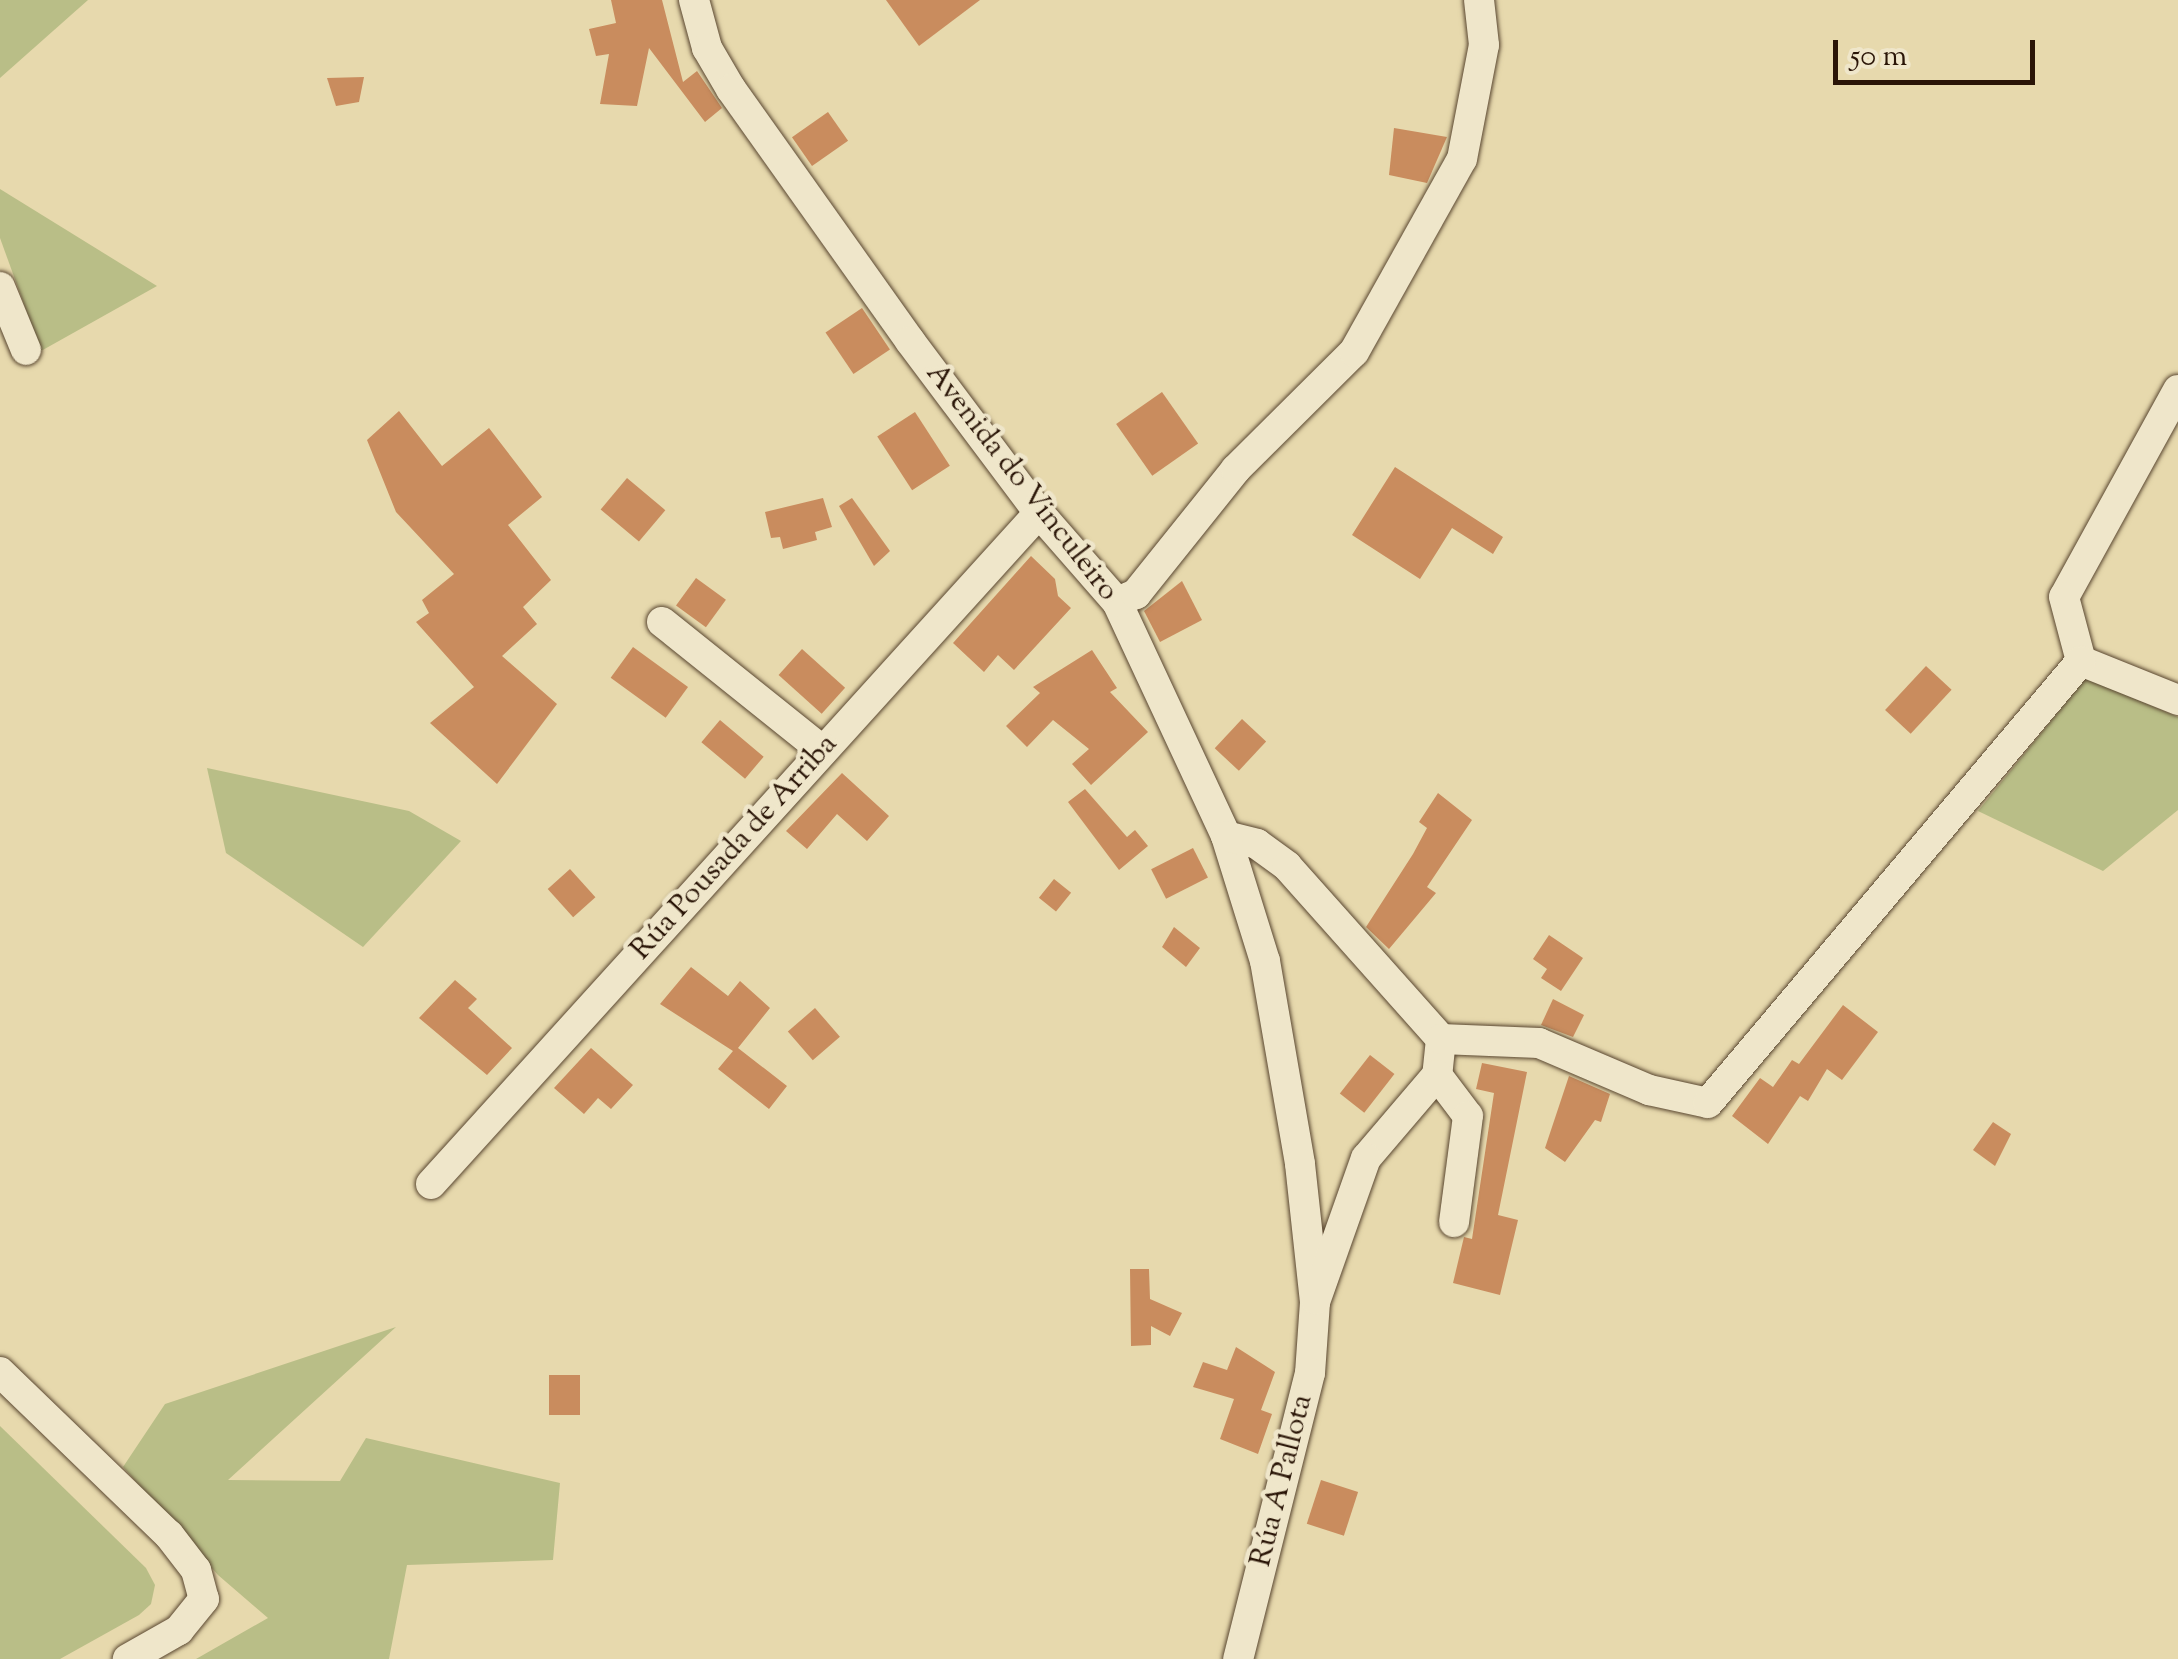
<!DOCTYPE html>
<html>
<head>
<meta charset="utf-8">
<style>
	body { margin:0 }
	#map { position:relative; width:2178px; height:1659px; overflow:hidden; background:#e7d9ad; font-family:"Sorts Mill Goudy",serif }
	div>[style] { position:absolute }
	.green>* { inset:0; background:#b9be87 }
	.building>* { inset:0; background:#c98c5e; transform-origin:0 0 }
	.roads { filter:drop-shadow(0 0 2px #594630) drop-shadow(0 0 2px #594630) }
	.street>* { height:30px; margin:-15px; padding:0 15px; transform-origin:15px; border-radius:15px; background:#efe6ca }
	span { translate:-50% -50%; white-space:nowrap; text-align:center; line-height:1.15; -webkit-text-stroke:9px #efe6ca; paint-order:stroke }
	.street-label { font-size:30px; color:#2a1507 }
	.scale { position:absolute; left:1833px; top:40px; width:202px; height:45px; box-sizing:border-box; border:5px solid #2a1507; border-top:0; padding-left:12px; font-size:30px; line-height:35px; white-space:nowrap; color:#2a1507; -webkit-text-stroke:8px #efe6ca; paint-order:stroke }
</style>
</head>
<body>
<div id="map">
	<div class="green">
		<div style="clip-path:polygon(0 0,88px 0,0 78px)"></div>
		<div style="clip-path:polygon(0 189px,157px 286px,41px 351px,0 238px)"></div>
		<div style="clip-path:polygon(2086px 678px,2178px 717px,2178px 810px,2103px 871px,1978px 811px)"></div>
		<div style="clip-path:polygon(207px 768px,409px 811px,461px 841px,363px 947px,226px 853px)"></div>
		<div style="clip-path:polygon(396px 1327px,228px 1480px,340px 1481px,366px 1438px,560px 1483px,553px 1560px,407px 1565px,389px 1659px,196px 1659px,268px 1618px,218px 1575px,123px 1467px,165px 1404px)"></div>
		<div style="clip-path:polygon(0 1426px,146px 1568px,155px 1585px,151px 1604px,139px 1615px,60px 1659px,0 1659px)"></div>
	</div>
	<div class="building">
		<div style="clip-path:polygon(611px 0,662px 0,683px 82px,697px 71px,722px 108px,705px 122px,649px 48px,637px 106px,600px 104px,609px 54px,596px 56px,589px 29px,616px 23px)"></div>
		<div style="clip-path:polygon(886px 0,980px 0,919px 46px)"></div>
		<div style="clip-path:polygon(364px 77px,359px 102px,336px 106px,327px 78px)"></div>
		<div style="left:828px;top:112px;width:35px;height:44px;rotate:55deg"></div>
		<div style="clip-path:polygon(1394px 128px,1447px 137px,1427px 183px,1389px 175px)"></div>
		<div style="left:862px;top:308px;width:50px;height:44px;rotate:56deg"></div>
		<div style="left:1162px;top:392px;width:63px;height:56px;rotate:55deg"></div>
		<div style="clip-path:polygon(399px 411px,442px 466px,489px 428px,542px 497px,508px 525px,551px 580px,523px 607px,537px 624px,502px 656px,557px 704px,497px 784px,430px 723px,474px 687px,416px 622px,429px 613px,422px 600px,454px 574px,396px 512px,367px 440px)"></div>
		<div style="left:915px;top:412px;width:64px;height:45px;rotate:57deg"></div>
		<div style="clip-path:polygon(1395px 467px,1503px 537px,1493px 554px,1452px 528px,1420px 579px,1352px 535px)"></div>
		<div style="left:627px;top:478px;width:50px;height:41px;rotate:40deg"></div>
		<div style="clip-path:polygon(823px 498px,832px 527px,815px 532px,817px 540px,783px 549px,780px 537px,771px 538px,765px 512px)"></div>
		<div style="clip-path:polygon(852px 498px,890px 551px,874px 566px,839px 506px)"></div>
		<div style="clip-path:polygon(1031px 556px,1055px 579px,1058px 596px,1071px 608px,1014px 670px,998px 655px,984px 672px,953px 643px)"></div>
		<div style="left:696px;top:578px;width:37px;height:34px;rotate:36deg"></div>
		<div style="clip-path:polygon(1182px 581px,1202px 620px,1160px 642px,1144px 611px)"></div>
		<div style="left:633px;top:647px;width:68px;height:38px;rotate:36deg"></div>
		<div style="left:802px;top:649px;width:58px;height:35px;rotate:42deg"></div>
		<div style="clip-path:polygon(1092px 650px,1117px 688px,1110px 692px,1148px 732px,1091px 785px,1072px 764px,1089px 749px,1053px 720px,1027px 747px,1006px 726px,1040px 693px,1033px 687px)"></div>
		<div style="left:1926px;top:666px;width:35px;height:60px;rotate:43deg"></div>
		<div style="left:1242px;top:719px;width:33px;height:40px;rotate:43deg"></div>
		<div style="left:720px;top:720px;width:57px;height:29px;rotate:40deg"></div>
		<div style="clip-path:polygon(842px 773px,889px 816px,867px 841px,837px 814px,807px 849px,786px 831px)"></div>
		<div style="clip-path:polygon(1085px 789px,1127px 837px,1135px 830px,1148px 846px,1119px 870px,1068px 802px)"></div>
		<div style="clip-path:polygon(1438px 793px,1472px 820px,1427px 887px,1436px 893px,1389px 949px,1366px 927px,1413px 854px,1427px 828px,1419px 822px)"></div>
		<div style="left:1193px;top:848px;width:33px;height:47px;rotate:63deg"></div>
		<div style="left:570px;top:869px;width:38px;height:30px;rotate:48deg"></div>
		<div style="left:1054px;top:879px;width:22px;height:24px;rotate:39deg"></div>
		<div style="clip-path:polygon(1174px 927px,1200px 948px,1186px 967px,1162px 947px)"></div>
		<div style="clip-path:polygon(1549px 935px,1583px 958px,1561px 991px,1541px 978px,1547px 969px,1533px 959px)"></div>
		<div style="clip-path:polygon(691px 967px,728px 996px,740px 981px,770px 1008px,738px 1048px,787px 1086px,769px 1109px,718px 1069px,733px 1051px,660px 1004px)"></div>
		<div style="clip-path:polygon(455px 980px,477px 999px,468px 1008px,512px 1048px,487px 1075px,419px 1018px)"></div>
		<div style="clip-path:polygon(1553px 999px,1584px 1015px,1573px 1037px,1541px 1025px)"></div>
		<div style="clip-path:polygon(1843px 1005px,1878px 1032px,1842px 1080px,1827px 1069px,1808px 1101px,1800px 1096px,1768px 1144px,1732px 1116px,1760px 1078px,1773px 1087px,1792px 1060px,1799px 1064px)"></div>
		<div style="left:815px;top:1008px;width:38px;height:36px;rotate:49deg"></div>
		<div style="clip-path:polygon(591px 1048px,633px 1085px,611px 1109px,598px 1098px,584px 1114px,554px 1088px)"></div>
		<div style="left:1370px;top:1055px;width:31px;height:49px;rotate:38deg"></div>
		<div style="clip-path:polygon(1482px 1063px,1527px 1072px,1498px 1215px,1518px 1220px,1500px 1295px,1453px 1283px,1464px 1237px,1472px 1239px,1494px 1093px,1476px 1089px)"></div>
		<div style="clip-path:polygon(1569px 1076px,1610px 1094px,1601px 1122px,1595px 1120px,1565px 1162px,1545px 1148px)"></div>
		<div style="clip-path:polygon(1993px 1122px,2011px 1134px,1995px 1166px,1973px 1150px)"></div>
		<div style="clip-path:polygon(1130px 1269px,1149px 1269px,1150px 1299px,1182px 1313px,1170px 1336px,1151px 1326px,1151px 1345px,1131px 1346px)"></div>
		<div style="clip-path:polygon(1236px 1347px,1275px 1372px,1261px 1410px,1272px 1414px,1258px 1454px,1220px 1439px,1234px 1399px,1193px 1387px,1203px 1362px,1227px 1370px)"></div>
		<div style="left:549px;top:1375px;width:31px;height:40px"></div>
		<div style="left:1321px;top:1480px;width:39px;height:46px;rotate:18deg"></div>
	</div>
	<div class="roads">
		<div class="street">
			<div style="left:694px;top:0;width:50px;rotate:74.8deg"></div>
			<div style="left:707px;top:48px;width:48px;rotate:59.7deg"></div>
			<div style="left:731px;top:89px;width:309px;rotate:54.6deg"></div>
			<div style="left:910px;top:341px;width:215px;rotate:53.1deg"></div>
			<div style="left:1039px;top:513px;width:118px;rotate:48.8deg"></div>
			<div style="left:1117px;top:602px;width:258px;rotate:65deg"></div>
			<div style="left:1226px;top:836px;width:131px;rotate:72.7deg"></div>
			<div style="left:1265px;top:961px;width:206px;rotate:80.2deg"></div>
			<div style="left:1300px;top:1164px;width:139px;rotate:83.8deg"></div>
			<div style="left:1315px;top:1302px;width:71px;rotate:94deg"></div>
			<div style="left:1310px;top:1373px;width:295px;rotate:104.1deg"></div>
			<div style="left:0;top:287px;width:68px;rotate:67.6deg"></div>
			<div style="left:2178px;top:390px;width:236px;rotate:118.8deg"></div>
			<div style="left:2064px;top:597px;width:66px;rotate:75.1deg"></div>
			<div style="left:2081px;top:661px;width:105px;rotate:21.9deg"></div>
			<div style="left:1117px;top:602px;width:21px;rotate:-23deg"></div>
			<div style="left:1136px;top:594px;width:160px;rotate:-51.3deg"></div>
			<div style="left:1236px;top:469px;width:166px;rotate:-44.8deg"></div>
			<div style="left:1354px;top:352px;width:221px;rotate:-60.8deg"></div>
			<div style="left:1462px;top:159px;width:116px;rotate:-79.1deg"></div>
			<div style="left:1484px;top:45px;width:45px;rotate:-96.3deg"></div>
			<div style="left:662px;top:622px;width:206px;rotate:38.7deg"></div>
			<div style="left:1226px;top:836px;width:32px;rotate:14deg"></div>
			<div style="left:1257px;top:844px;width:37px;rotate:36deg"></div>
			<div style="left:1287px;top:866px;width:232px;rotate:48.3deg"></div>
			<div style="left:1441px;top:1039px;width:36px;rotate:96deg"></div>
			<div style="left:1437px;top:1075px;width:109px;rotate:130.5deg"></div>
			<div style="left:1366px;top:1158px;width:150px;rotate:109.5deg"></div>
			<div style="left:1441px;top:1039px;width:98px;rotate:2.3deg"></div>
			<div style="left:1539px;top:1043px;width:120px;rotate:23.1deg"></div>
			<div style="left:1649px;top:1090px;width:60px;rotate:12.4deg"></div>
			<div style="left:1708px;top:1103px;width:578px;rotate:-49.84deg"></div>
			<div style="left:1437px;top:1075px;width:51px;rotate:52.9deg"></div>
			<div style="left:1468px;top:1116px;width:107px;rotate:97.5deg"></div>
			<div style="left:431px;top:1184px;width:905px;rotate:-47.82deg"></div>
			<div style="left:0;top:1372px;width:235px;rotate:44deg"></div>
			<div style="left:169px;top:1535px;width:44px;rotate:52.4deg"></div>
			<div style="left:196px;top:1570px;width:30px;rotate:75deg"></div>
			<div style="left:204px;top:1599px;width:40px;rotate:129deg"></div>
			<div style="left:179px;top:1630px;width:59px;rotate:150.4deg"></div>
		</div>
	</div>
	<div class="street-label">
		<span style="left:1021px;top:483px;rotate:52deg">Avenida do Vinculeiro</span>
		<span style="left:735px;top:848px;rotate:-48deg">Rúa Pousada de Arriba</span>
		<span style="left:1283px;top:1481px;rotate:-76deg">Rúa A Pallota</span>
	</div>
	<div class="scale">50 m</div>
</div>
</body>
</html>
